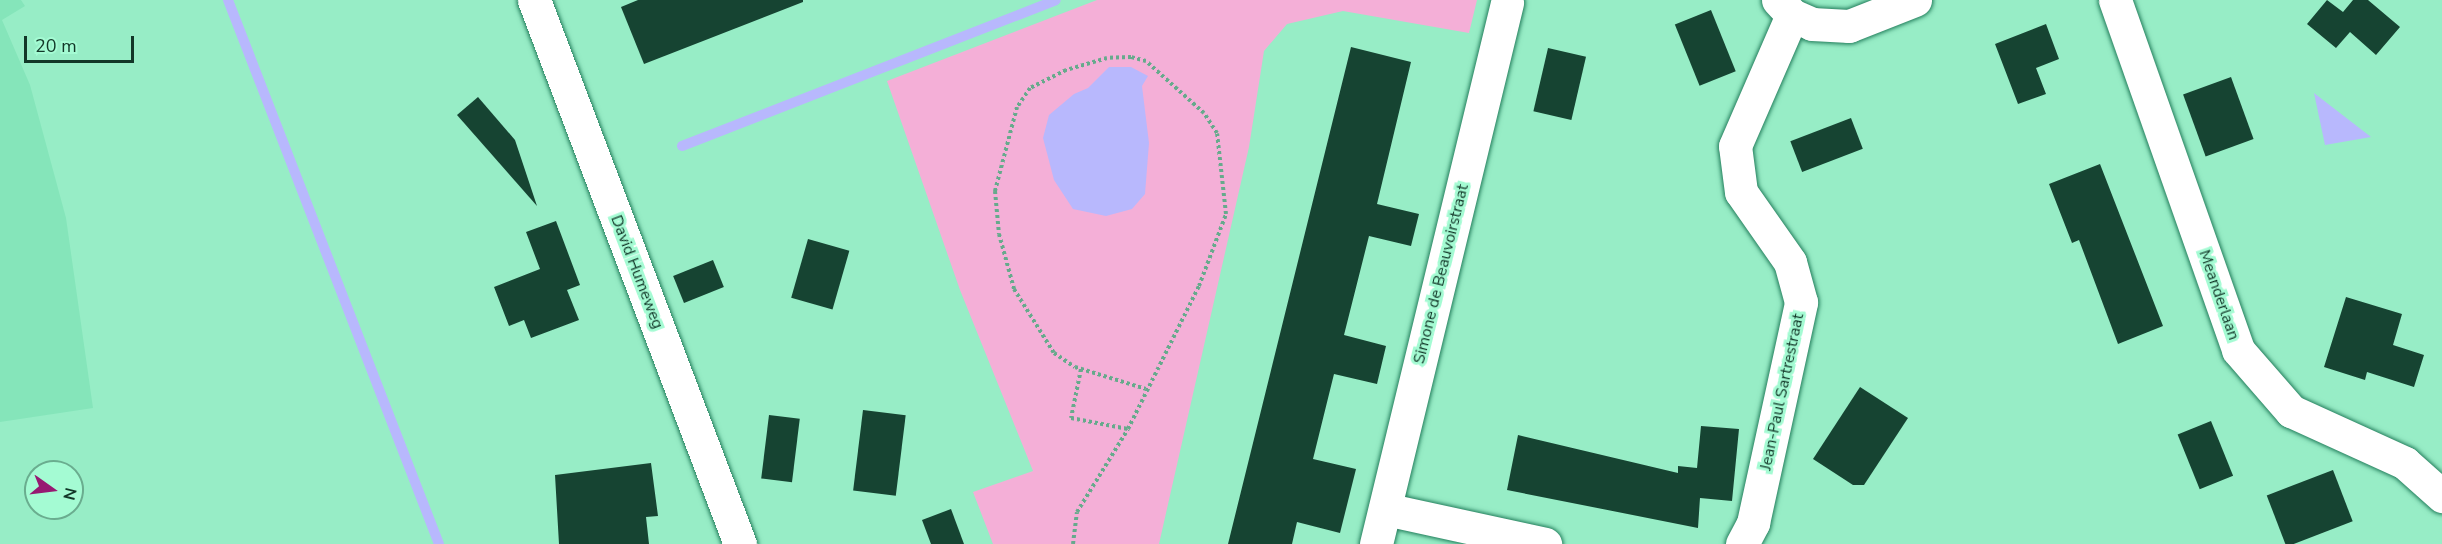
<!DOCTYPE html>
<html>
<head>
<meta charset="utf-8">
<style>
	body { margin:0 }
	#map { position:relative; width:2442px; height:544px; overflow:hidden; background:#97edc6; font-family:"Nunito Sans",sans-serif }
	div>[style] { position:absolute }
	.built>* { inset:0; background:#85e5ba }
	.green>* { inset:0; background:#f4afd7 }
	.water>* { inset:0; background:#b8b8fd }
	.stream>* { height:10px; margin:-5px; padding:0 5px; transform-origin:5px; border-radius:5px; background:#b8b8fd }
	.building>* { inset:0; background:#164432; transform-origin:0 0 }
	.path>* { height:4px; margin-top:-2px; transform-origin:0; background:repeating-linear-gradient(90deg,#66aa8c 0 3px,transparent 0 6px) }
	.roads { filter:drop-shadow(0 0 2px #247f5d) drop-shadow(0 0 2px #247f5d) }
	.minor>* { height:33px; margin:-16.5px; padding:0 16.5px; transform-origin:16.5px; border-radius:16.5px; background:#fff }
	span { translate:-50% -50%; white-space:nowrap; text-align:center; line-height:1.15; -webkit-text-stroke:6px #a4fbd3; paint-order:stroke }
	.street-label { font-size:16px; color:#123728 }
	.north { position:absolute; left:24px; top:460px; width:60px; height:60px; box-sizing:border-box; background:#a4fbd3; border:2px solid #6aad8f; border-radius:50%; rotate:104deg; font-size:16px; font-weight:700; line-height:24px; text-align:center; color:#123728 }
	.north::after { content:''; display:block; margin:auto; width:21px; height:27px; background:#971972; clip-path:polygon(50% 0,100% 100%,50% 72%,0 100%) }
	.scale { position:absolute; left:24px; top:36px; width:110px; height:27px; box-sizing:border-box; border:3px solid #123728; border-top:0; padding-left:8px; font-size:18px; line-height:21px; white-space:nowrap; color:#123728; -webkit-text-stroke:4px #a4fbd3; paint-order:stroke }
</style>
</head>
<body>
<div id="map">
	<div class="built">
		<div style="clip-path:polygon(0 0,21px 0,25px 6px,2px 20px,30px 85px,66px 218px,93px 408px,0 422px)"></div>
	</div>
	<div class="green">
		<div style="clip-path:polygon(1097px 0,1477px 0,1469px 33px,1343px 11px,1287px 24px,1264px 51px,1249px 147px,1159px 544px,993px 544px,973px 492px,1033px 471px,960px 290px,887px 81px)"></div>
	</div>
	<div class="water">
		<div style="clip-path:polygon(1109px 67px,1131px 67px,1148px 76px,1142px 86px,1149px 143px,1145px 194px,1132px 209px,1106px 216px,1073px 209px,1054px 180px,1043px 138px,1049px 115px,1074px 94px,1088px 88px)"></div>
		<div style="clip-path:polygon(2314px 93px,2371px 137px,2325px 145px)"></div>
	</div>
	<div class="stream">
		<div style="left:228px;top:0;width:583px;rotate:68.8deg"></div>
		<div style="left:682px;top:146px;width:401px;rotate:-21.3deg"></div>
	</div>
	<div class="building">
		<div style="clip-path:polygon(638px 0,803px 0,803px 2px,644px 64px,621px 7px)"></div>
		<div style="clip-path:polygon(2327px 0,2343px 12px,2353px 0,2368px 0,2400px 27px,2376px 55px,2350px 32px,2336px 48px,2307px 24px)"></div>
		<div style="left:1711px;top:10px;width:66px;height:39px;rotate:68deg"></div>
		<div style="clip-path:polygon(2046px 24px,2059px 59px,2036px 68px,2046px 94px,2018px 104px,1995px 44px)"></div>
		<div style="clip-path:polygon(1351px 47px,1411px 62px,1377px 204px,1419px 214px,1411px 246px,1369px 236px,1344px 335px,1386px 346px,1377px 384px,1334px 374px,1313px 459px,1356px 469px,1340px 533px,1297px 522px,1292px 544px,1228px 544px)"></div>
		<div style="left:1548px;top:48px;width:39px;height:65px;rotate:13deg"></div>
		<div style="left:2231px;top:77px;width:66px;height:51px;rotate:70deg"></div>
		<div style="clip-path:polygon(478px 97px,515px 140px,537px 206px,457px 115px)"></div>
		<div style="left:1851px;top:118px;width:33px;height:65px;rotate:69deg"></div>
		<div style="clip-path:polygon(2100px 164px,2163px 326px,2118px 344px,2079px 240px,2072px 243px,2049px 184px)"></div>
		<div style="clip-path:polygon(556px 221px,580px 285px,567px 290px,579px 320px,531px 338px,524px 320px,509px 326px,494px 287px,540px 269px,526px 232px)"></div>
		<div style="left:808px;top:239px;width:43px;height:61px;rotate:16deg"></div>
		<div style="left:713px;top:260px;width:29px;height:43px;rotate:68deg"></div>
		<div style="clip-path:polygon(2346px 297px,2402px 314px,2393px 345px,2424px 355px,2414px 387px,2367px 372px,2365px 380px,2324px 367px)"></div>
		<div style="clip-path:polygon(1860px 387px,1908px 418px,1864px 485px,1853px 485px,1813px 459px)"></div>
		<div style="left:863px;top:410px;width:43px;height:81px;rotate:7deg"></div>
		<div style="left:769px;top:415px;width:31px;height:64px;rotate:7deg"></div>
		<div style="left:2211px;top:421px;width:59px;height:36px;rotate:68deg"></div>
		<div style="clip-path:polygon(1701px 426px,1739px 429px,1732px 501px,1700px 498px,1698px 528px,1507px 490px,1518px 435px,1678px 473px,1678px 466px,1697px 468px)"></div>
		<div style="clip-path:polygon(651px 463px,658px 516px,646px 517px,649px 544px,559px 544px,555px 475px)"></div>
		<div style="left:2333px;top:470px;width:55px;height:71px;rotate:69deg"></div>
		<div style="clip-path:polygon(951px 509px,964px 544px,931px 544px,922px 520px)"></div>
	</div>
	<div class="path">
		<div style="left:1081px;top:369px;width:50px;rotate:101.5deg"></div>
		<div style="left:1071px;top:418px;width:58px;rotate:10.9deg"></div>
		<div style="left:1073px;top:544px;width:32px;rotate:-83deg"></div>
		<div style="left:1077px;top:512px;width:97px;rotate:-58.4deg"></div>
		<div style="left:1128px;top:429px;width:160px;rotate:-63.6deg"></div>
		<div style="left:1199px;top:286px;width:77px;rotate:-69.4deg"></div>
		<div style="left:1226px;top:214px;width:81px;rotate:-96.3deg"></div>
		<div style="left:1217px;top:133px;width:24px;rotate:-123deg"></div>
		<div style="left:1204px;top:113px;width:78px;rotate:-138.1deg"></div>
		<div style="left:1146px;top:61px;width:16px;rotate:-165deg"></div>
		<div style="left:1131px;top:57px;width:24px;rotate:178deg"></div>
		<div style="left:1107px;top:58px;width:43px;rotate:163.7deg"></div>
		<div style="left:1066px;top:70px;width:40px;rotate:153.4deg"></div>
		<div style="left:1030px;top:88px;width:23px;rotate:124deg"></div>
		<div style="left:1017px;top:107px;width:87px;rotate:104.7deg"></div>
		<div style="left:995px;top:191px;width:43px;rotate:84.7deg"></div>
		<div style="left:999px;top:234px;width:57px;rotate:74.7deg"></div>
		<div style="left:1014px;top:289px;width:75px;rotate:58deg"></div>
		<div style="left:1054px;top:353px;width:25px;rotate:34deg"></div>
		<div style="left:1075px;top:367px;width:74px;rotate:17.2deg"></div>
	</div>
	<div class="roads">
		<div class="minor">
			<div style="left:534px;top:0;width:582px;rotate:69.26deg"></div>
			<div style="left:1778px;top:0;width:21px;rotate:47deg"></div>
			<div style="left:1792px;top:15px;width:22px;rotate:24deg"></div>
			<div style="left:1812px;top:24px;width:37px;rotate:3deg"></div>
			<div style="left:1849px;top:26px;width:71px;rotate:-21.5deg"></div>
			<div style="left:2115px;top:0;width:371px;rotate:70.6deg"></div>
			<div style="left:2238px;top:350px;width:81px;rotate:49deg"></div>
			<div style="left:2291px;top:411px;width:125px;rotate:24.5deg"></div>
			<div style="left:2405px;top:463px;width:50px;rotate:41.7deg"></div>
			<div style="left:1385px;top:509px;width:164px;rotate:12.3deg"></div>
			<div style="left:1376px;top:544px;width:557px;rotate:-76.39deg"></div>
			<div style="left:1742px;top:544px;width:24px;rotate:-62deg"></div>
			<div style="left:1753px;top:523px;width:226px;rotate:-77.7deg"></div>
			<div style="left:1801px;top:302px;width:41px;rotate:-105.4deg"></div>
			<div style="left:1790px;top:262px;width:85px;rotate:-125deg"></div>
			<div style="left:1741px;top:192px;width:46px;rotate:-97.4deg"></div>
			<div style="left:1735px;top:146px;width:143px;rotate:-66.5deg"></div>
		</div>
	</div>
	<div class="street-label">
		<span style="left:637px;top:272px;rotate:69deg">David Humeweg</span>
		<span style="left:1441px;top:274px;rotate:-76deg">Simone de Beauvoirstraat</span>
		<span style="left:2219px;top:295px;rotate:71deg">Meanderlaan</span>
		<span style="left:1782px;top:392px;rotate:-78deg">Jean-Paul Sartrestraat</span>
	</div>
	<div class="north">N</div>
	<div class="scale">20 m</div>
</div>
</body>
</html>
